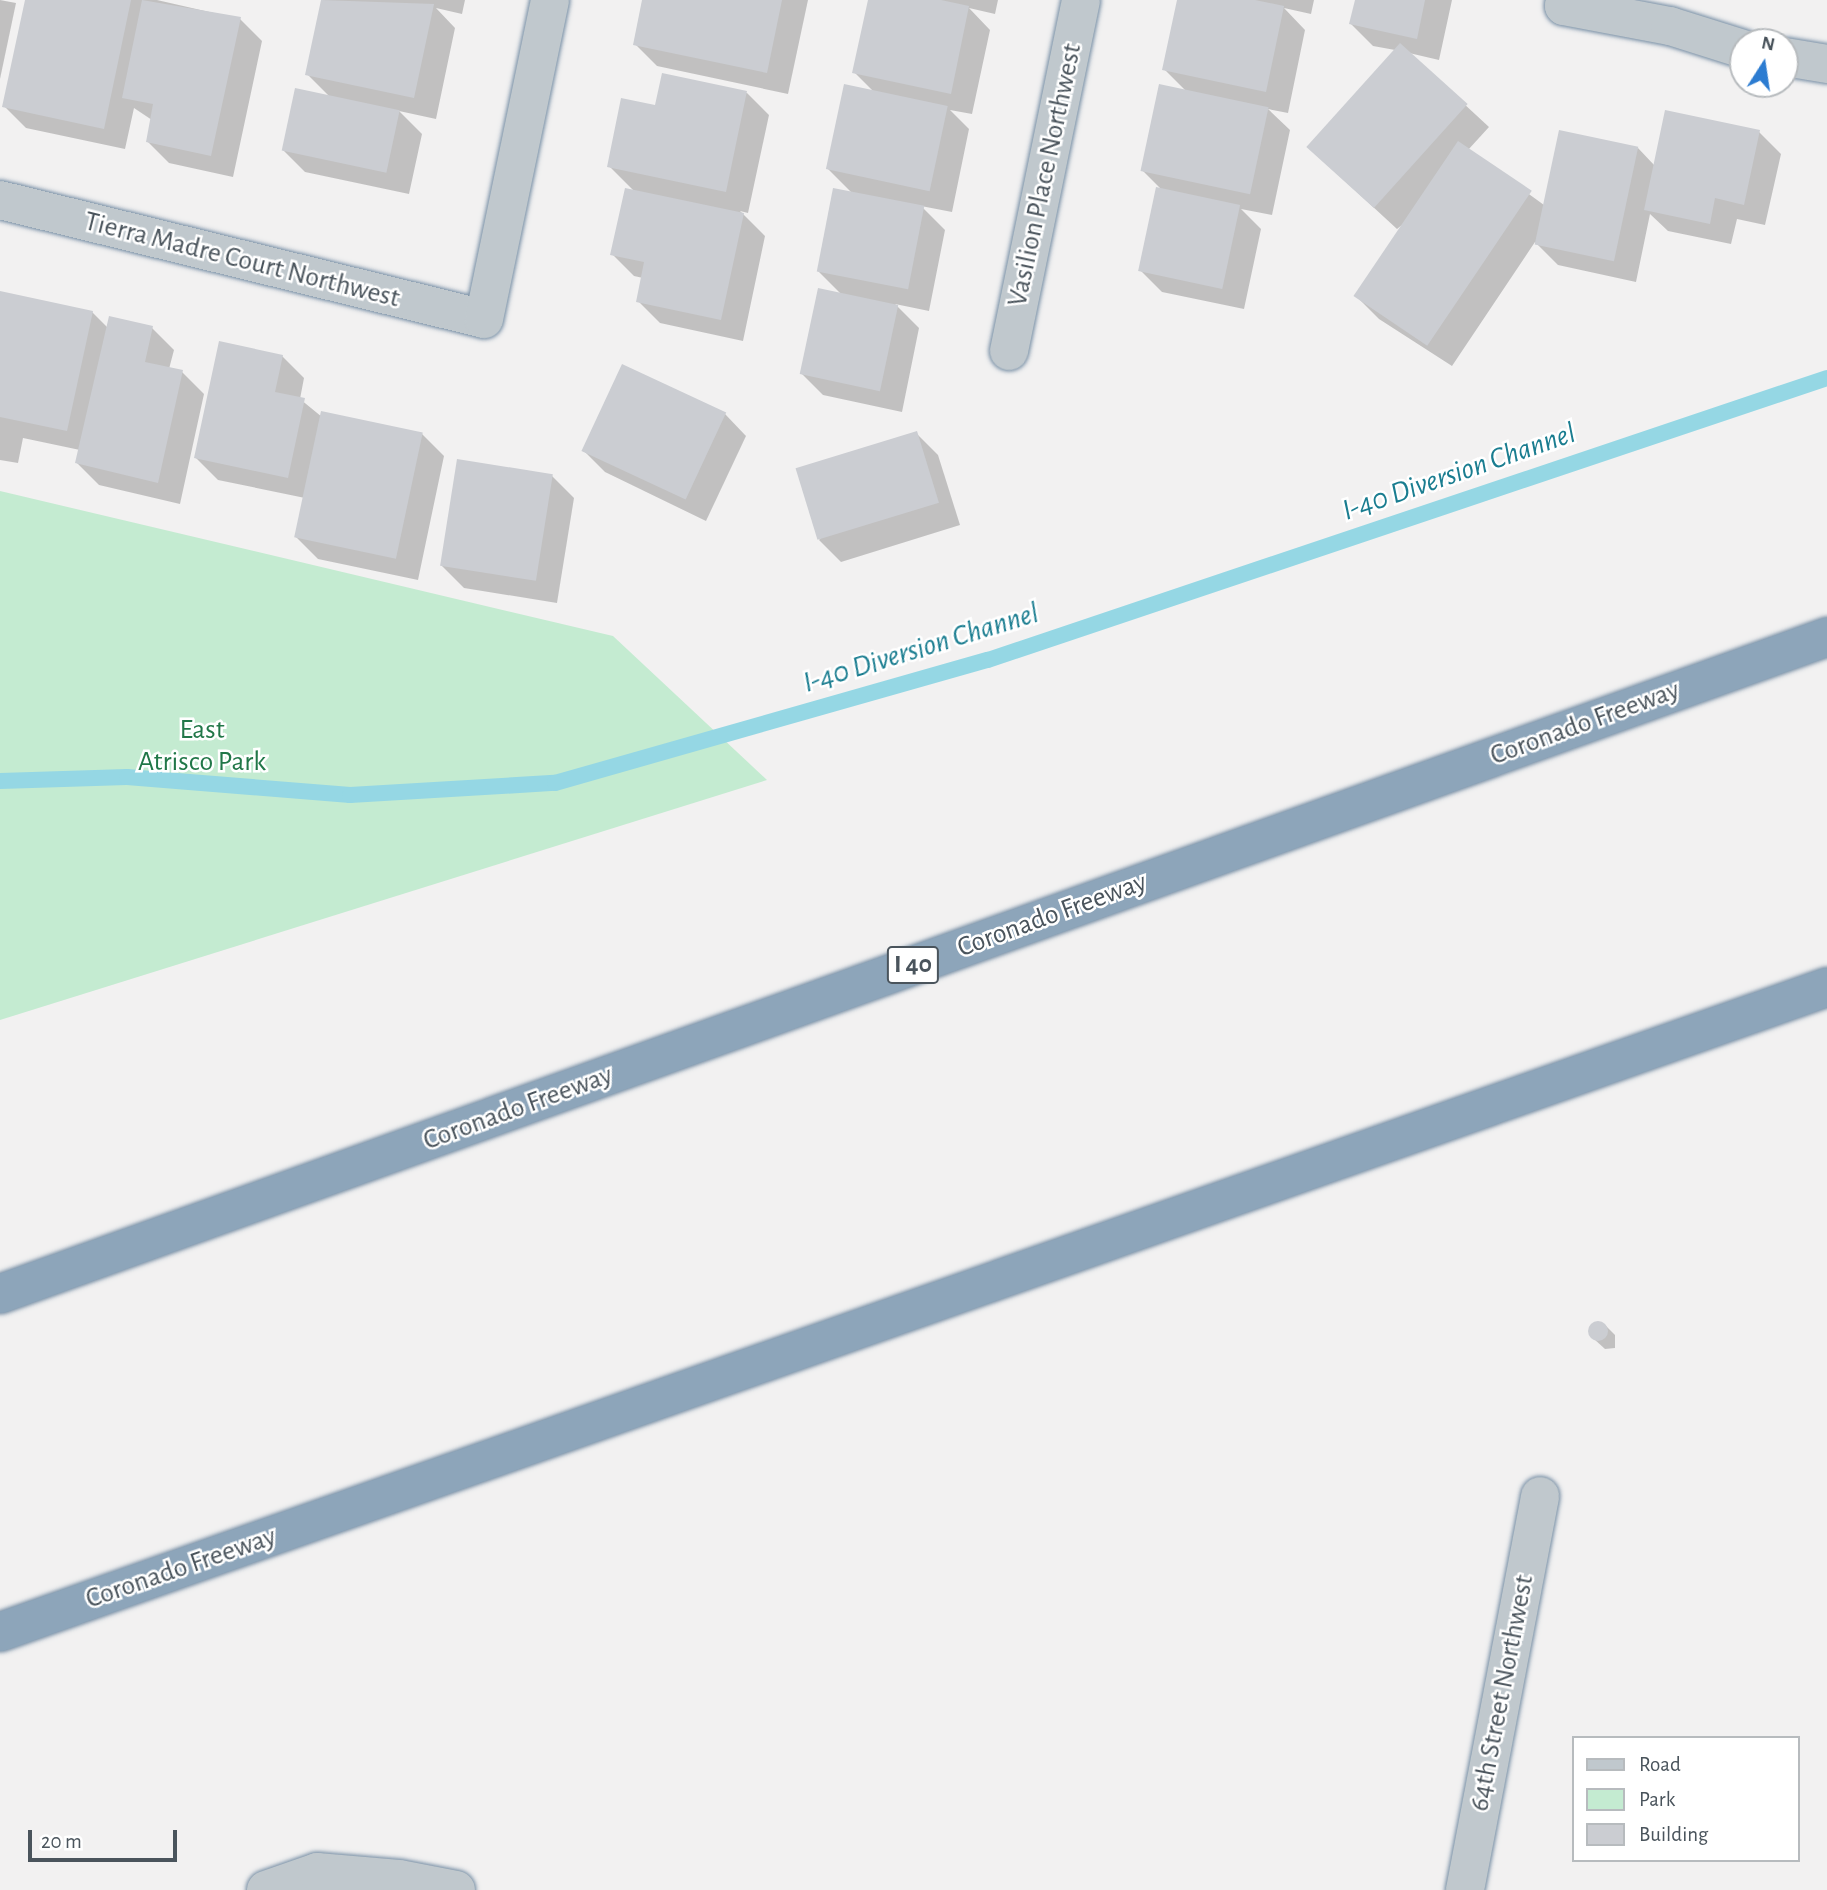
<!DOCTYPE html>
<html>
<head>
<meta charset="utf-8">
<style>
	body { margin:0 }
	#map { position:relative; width:1827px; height:1890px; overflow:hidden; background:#f2f1f1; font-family:"Alegreya Sans",sans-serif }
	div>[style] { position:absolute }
	.green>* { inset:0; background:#c4ebd1 }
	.shadow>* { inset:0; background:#0003 }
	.stream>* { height:16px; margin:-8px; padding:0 8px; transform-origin:8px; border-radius:8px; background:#95d7e4 }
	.building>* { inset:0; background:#cbcdd2; transform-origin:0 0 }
	.round { border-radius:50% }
	.roads { filter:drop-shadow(0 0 2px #7990a6) drop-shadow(0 0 2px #7990a6) }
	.minor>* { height:38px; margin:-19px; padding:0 19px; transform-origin:19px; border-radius:19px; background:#c0c8cd }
	.highway>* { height:38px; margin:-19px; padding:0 19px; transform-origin:19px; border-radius:19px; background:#8da5ba }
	span { translate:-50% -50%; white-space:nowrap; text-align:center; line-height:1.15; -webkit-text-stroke:5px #fff; paint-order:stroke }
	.shield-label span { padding:2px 5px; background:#fff; border:2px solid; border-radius:5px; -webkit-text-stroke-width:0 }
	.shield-label { font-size:26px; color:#4a545c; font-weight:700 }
	.street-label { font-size:28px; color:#4a545c }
	.park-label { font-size:28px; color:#217748 }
	.water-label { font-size:30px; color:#1a7d90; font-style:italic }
	.legend { position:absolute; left:1572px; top:1736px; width:228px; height:126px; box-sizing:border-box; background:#fff; border:2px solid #b7bbbe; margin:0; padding:9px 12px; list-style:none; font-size:21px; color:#4a545c }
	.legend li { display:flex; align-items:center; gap:14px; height:35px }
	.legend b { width:35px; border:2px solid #b7bbbe }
	.north { position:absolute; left:1729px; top:28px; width:70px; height:70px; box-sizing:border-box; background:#fff; border:2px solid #b7bbbe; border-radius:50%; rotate:12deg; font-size:19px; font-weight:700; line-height:28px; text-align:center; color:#4a545c }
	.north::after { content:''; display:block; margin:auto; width:24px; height:32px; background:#2c7cd1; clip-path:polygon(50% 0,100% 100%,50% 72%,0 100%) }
	.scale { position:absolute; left:28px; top:1830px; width:149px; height:32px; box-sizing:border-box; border:4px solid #4a545c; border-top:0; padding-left:9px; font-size:21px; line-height:24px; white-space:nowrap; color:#4a545c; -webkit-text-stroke:5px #fff; paint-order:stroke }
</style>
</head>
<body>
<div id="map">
	<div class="green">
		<div style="clip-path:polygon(0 491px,613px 636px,767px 780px,0 1020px)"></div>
	</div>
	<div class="shadow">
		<div style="clip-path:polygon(0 0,16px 3px,0 79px)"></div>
		<div style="clip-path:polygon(27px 0,157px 0,240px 19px,262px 41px,233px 177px,169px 163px,147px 141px,152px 120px,134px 108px,125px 149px,26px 128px,4px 106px)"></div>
		<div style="clip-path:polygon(323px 0,465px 0,462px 14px,436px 8px,455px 28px,436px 119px,399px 111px,422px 134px,409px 194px,305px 172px,283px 150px,330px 97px,307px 74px)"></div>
		<div style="clip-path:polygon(644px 0,808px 0,788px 94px,657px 66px,635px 44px)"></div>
		<div style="clip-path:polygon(869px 0,998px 0,995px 14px,969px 8px,990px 30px,972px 114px,950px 110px,969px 129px,952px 212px,921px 206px,945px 230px,929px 311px,895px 304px,919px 328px,902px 412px,823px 395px,801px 373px,842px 295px,818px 271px,853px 194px,828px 169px,874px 92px,854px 72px)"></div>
		<div style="clip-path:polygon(1179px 0,1314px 0,1311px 14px,1284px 8px,1305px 30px,1288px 113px,1268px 109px,1290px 130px,1272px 215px,1241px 209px,1261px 229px,1244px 309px,1162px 292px,1140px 270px,1162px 190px,1143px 171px,1186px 91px,1164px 69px)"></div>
		<div style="clip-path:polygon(1356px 0,1452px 0,1439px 60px,1409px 53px,1489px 127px,1468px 150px,1544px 205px,1638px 148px,1655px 166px,1759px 132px,1781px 154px,1765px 225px,1737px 219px,1731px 244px,1668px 231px,1650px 214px,1636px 282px,1558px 265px,1535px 242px,1452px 366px,1379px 319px,1357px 297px,1408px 220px,1397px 229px,1308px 147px,1395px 50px,1373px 46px,1351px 24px)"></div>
		<div style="clip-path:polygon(747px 93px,769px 115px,748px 213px,740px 211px,765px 236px,743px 341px,660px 323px,638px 301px,643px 278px,634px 276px,612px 254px,634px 191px,609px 166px,657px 107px)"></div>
		<div style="clip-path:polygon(0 293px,92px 312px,108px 328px,152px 328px,174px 350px,169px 369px,182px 372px,204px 394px,180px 504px,99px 485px,77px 463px,80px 450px,23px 438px,18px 463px,0 460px)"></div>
		<div style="clip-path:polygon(282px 356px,304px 378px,300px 399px,322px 417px,422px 434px,444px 456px,418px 580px,318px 559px,296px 537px,305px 498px,218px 480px,196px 458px)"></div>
		<div style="clip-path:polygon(725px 414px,746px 436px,706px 521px,605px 472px,583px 450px)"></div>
		<div style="clip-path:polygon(916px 433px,938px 455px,960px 525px,841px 562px,819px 540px)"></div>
		<div style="clip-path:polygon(552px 476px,574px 498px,557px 603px,464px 588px,442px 566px)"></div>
		<div style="clip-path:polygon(1604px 1324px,1615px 1335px,1615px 1348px,1605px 1349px,1594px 1339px,1592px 1326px)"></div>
	</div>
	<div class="stream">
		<div style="left:0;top:781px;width:127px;rotate:-1.8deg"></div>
		<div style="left:127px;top:777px;width:224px;rotate:4.6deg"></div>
		<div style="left:350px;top:795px;width:205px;rotate:-3.4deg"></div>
		<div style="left:555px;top:783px;width:450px;rotate:-15.9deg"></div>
		<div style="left:988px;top:660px;width:885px;rotate:-18.58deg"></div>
	</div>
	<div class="building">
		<div style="clip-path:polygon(25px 0,131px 0,104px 129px,2px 107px)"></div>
		<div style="clip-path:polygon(142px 0,241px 17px,211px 156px,146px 142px,153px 104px,122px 98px)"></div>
		<div style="clip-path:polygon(321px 0,434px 4px,414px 98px,305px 75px)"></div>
		<div style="clip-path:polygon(642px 0,782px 0,767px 73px,633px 45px)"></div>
		<div style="clip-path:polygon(868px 0,941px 0,969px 6px,951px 94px,852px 73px)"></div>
		<div style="clip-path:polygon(1177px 0,1255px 0,1284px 6px,1266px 92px,1162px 70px)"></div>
		<div style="clip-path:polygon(1355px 0,1425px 0,1417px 39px,1349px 24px)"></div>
		<div style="left:1400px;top:43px;width:91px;height:140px;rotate:42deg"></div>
		<div style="clip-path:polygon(662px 73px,747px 91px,726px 192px,607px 167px,621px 98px,655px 105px)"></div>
		<div style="left:844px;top:84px;width:106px;height:87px;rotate:12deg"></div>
		<div style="left:1159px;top:84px;width:112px;height:89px;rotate:12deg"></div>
		<div style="left:295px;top:88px;width:107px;height:64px;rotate:12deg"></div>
		<div style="clip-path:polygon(1665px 110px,1760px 130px,1744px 205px,1715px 198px,1710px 224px,1644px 210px)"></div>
		<div style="left:1559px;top:130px;width:81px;height:117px;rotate:12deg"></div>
		<div style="left:1458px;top:141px;width:89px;height:187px;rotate:34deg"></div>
		<div style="left:1156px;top:187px;width:86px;height:86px;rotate:12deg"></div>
		<div style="clip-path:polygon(625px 188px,744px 213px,721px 320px,636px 302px,644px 262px,610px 255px)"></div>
		<div style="left:833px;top:188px;width:93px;height:85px;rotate:11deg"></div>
		<div style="left:818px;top:288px;width:82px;height:88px;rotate:12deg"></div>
		<div style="clip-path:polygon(0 291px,93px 311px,67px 431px,0 417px)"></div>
		<div style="clip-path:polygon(109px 316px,153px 326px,145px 362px,183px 370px,158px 483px,75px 463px)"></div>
		<div style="clip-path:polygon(219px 341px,283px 355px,275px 392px,305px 398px,288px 478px,194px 458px)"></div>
		<div style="left:622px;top:364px;width:115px;height:96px;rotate:25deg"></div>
		<div style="left:321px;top:411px;width:104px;height:129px;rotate:12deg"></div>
		<div style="left:917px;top:431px;width:75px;height:127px;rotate:73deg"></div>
		<div style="left:457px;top:459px;width:97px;height:108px;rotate:9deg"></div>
		<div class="round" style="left:1588px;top:1321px;width:20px;height:20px"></div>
	</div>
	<div class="roads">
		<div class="minor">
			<div style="left:1565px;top:0;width:6px;rotate:99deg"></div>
			<div style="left:1564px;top:6px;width:108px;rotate:10.7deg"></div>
			<div style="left:1670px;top:26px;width:77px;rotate:17.5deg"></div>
			<div style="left:1785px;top:57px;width:43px;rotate:9.5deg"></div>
			<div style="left:0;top:200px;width:498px;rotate:13.8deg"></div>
			<div style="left:484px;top:319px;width:326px;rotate:-78.3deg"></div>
			<div style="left:1009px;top:351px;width:358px;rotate:-78.4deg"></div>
			<div style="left:266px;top:1890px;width:54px;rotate:-19.4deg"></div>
			<div style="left:317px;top:1872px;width:82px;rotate:4.9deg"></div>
			<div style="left:399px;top:1879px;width:58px;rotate:10.9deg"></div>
			<div style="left:1465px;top:1890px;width:401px;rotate:-79.2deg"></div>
		</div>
		<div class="highway">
			<div style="left:0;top:1294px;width:1942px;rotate:-19.78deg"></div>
			<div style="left:0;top:1632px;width:1938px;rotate:-19.44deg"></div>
		</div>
	</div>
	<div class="shield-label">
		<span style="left:913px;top:965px">I 40</span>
	</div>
	<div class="street-label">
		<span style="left:1045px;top:175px;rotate:-78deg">Vasilion Place Northwest</span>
		<span style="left:242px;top:260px;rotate:14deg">Tierra Madre Court Northwest</span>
		<span style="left:1585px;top:723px;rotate:-20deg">Coronado Freeway</span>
		<span style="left:1052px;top:915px;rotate:-20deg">Coronado Freeway</span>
		<span style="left:518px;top:1108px;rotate:-20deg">Coronado Freeway</span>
		<span style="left:181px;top:1568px;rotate:-19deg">Coronado Freeway</span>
		<span style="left:1502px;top:1693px;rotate:-79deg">64th Street Northwest</span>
	</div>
	<div class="park-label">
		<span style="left:202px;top:746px">East<br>Atrisco Park</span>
	</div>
	<div class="water-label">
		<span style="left:1459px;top:472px;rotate:-19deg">I-40 Diversion Channel</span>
		<span style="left:921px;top:648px;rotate:-17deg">I-40 Diversion Channel</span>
	</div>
	<ul class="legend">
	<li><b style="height:9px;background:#c0c8cd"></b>Road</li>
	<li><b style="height:19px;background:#c4ebd1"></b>Park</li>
	<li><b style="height:19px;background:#cbcdd2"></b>Building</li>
	</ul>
	<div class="north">N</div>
	<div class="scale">20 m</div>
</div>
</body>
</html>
